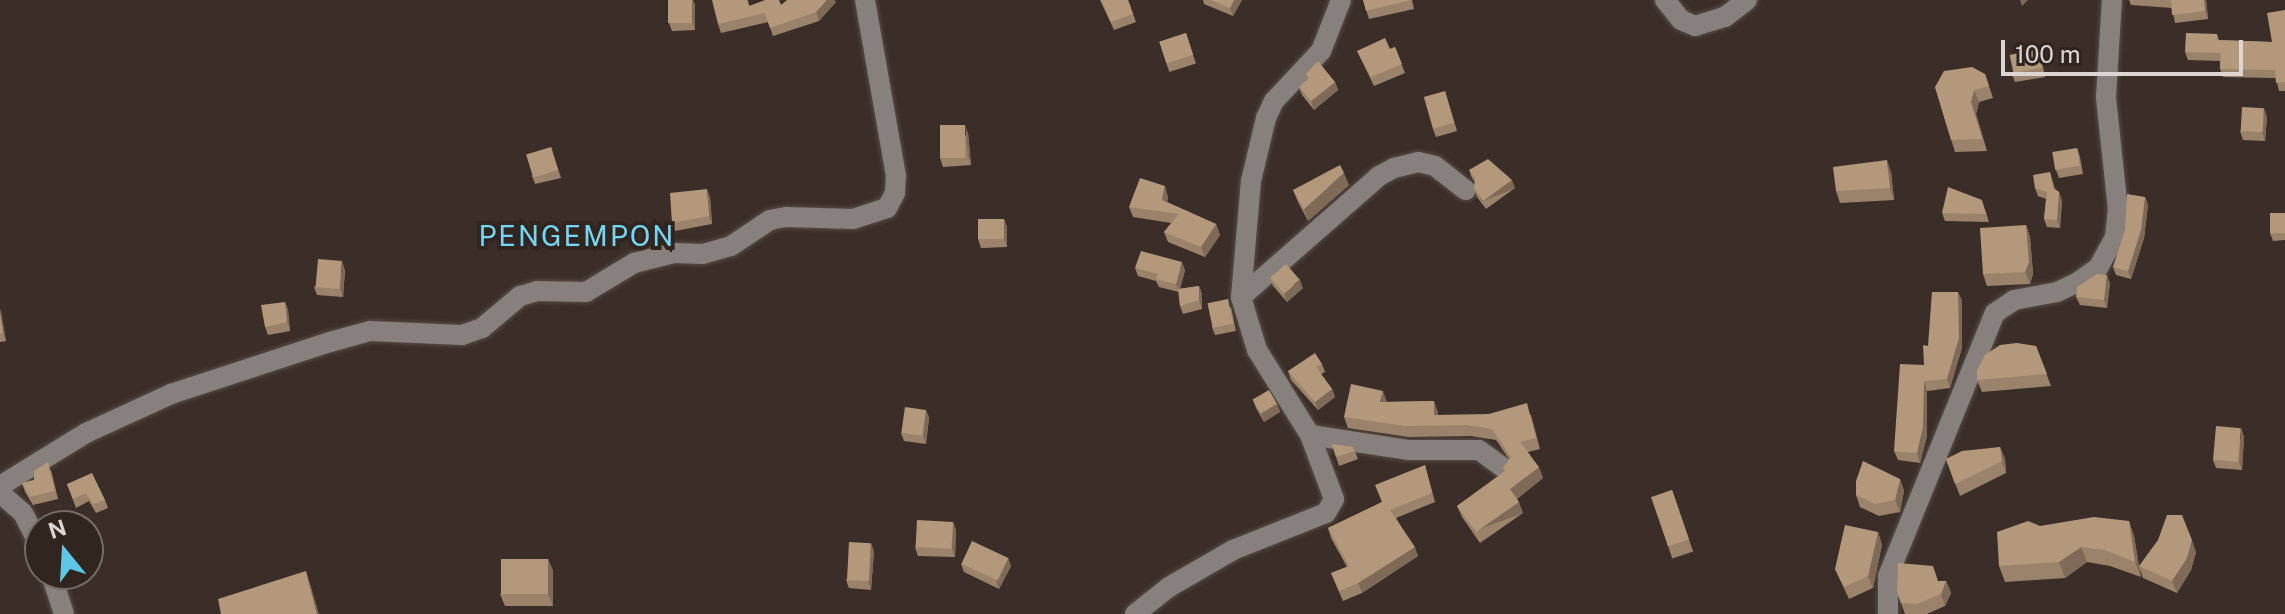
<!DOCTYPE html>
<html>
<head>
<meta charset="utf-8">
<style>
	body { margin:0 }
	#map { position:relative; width:2285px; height:614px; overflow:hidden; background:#3b2e29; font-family:"Public Sans",sans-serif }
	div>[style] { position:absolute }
	.roads { filter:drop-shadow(0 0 2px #584c47) drop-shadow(0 0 2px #584c47) }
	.minor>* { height:20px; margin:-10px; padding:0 10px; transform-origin:10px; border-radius:10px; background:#87807d }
	.wall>* { inset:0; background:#9b836b; transform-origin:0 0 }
	.shaded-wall>* { inset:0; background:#7e6a57; transform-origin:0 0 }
	.building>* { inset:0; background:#b4987c; transform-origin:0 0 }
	span { translate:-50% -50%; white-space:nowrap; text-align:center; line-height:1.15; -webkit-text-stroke:8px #312520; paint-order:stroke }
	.quarter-label { font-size:28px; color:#75d6f4; letter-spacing:2px }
	.north { position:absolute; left:24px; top:510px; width:80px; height:80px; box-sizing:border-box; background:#312520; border:2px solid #766b67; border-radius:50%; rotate:342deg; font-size:22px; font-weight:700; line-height:32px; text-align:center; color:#ddd5d1 }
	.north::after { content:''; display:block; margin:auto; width:28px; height:36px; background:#5cc7e7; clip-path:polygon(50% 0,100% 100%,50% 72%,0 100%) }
	.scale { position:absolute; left:2001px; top:40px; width:242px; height:36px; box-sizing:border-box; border:4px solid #ddd5d1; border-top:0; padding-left:10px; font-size:24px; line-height:28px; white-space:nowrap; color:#ddd5d1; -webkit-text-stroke:6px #312520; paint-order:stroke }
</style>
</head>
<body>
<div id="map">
	<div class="roads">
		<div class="minor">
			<div style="left:1665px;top:0;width:26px;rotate:51deg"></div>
			<div style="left:1681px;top:20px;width:15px;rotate:23deg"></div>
			<div style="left:1695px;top:26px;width:31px;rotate:-17deg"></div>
			<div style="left:1725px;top:17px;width:28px;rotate:-38deg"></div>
			<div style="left:1241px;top:297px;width:184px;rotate:-41.2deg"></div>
			<div style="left:1379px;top:176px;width:17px;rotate:-28deg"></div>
			<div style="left:1394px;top:168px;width:25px;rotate:-14deg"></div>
			<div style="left:1418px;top:162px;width:17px;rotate:13deg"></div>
			<div style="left:1435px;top:166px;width:39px;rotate:38deg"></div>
			<div style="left:1310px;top:435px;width:99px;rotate:8.7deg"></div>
			<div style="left:1408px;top:450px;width:71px"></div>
			<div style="left:1479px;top:450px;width:29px;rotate:36deg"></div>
			<div style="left:0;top:486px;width:101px;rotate:-31.6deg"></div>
			<div style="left:86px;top:433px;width:94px;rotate:-24.6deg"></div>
			<div style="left:171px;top:394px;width:167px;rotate:-18.1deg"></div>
			<div style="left:330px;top:342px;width:41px;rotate:-15.4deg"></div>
			<div style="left:370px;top:331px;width:92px;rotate:2.5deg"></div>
			<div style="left:462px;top:335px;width:21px;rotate:-19deg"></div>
			<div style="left:482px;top:328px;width:50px;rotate:-40.1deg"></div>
			<div style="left:520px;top:296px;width:18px;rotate:-16deg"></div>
			<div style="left:537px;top:291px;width:49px;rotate:1.2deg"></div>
			<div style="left:586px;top:292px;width:56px;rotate:-31.1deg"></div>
			<div style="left:634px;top:263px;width:41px;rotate:-14deg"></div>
			<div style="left:674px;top:253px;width:29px;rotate:2deg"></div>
			<div style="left:703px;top:254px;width:29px;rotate:-16deg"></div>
			<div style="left:731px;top:246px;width:47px;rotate:-33.7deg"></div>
			<div style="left:770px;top:220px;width:16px;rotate:-11deg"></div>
			<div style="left:786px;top:217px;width:67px;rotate:1.7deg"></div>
			<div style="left:853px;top:219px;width:36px;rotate:-18deg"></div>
			<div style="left:887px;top:208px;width:17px;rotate:-62deg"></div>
			<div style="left:895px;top:193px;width:17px;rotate:-87deg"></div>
			<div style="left:896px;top:176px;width:179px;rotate:-100deg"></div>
			<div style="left:0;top:493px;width:30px;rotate:41deg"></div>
			<div style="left:23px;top:513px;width:37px;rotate:63deg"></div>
			<div style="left:51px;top:574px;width:42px;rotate:72deg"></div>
			<div style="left:1135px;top:614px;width:43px;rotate:-38.5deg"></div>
			<div style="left:1169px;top:587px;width:74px;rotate:-30deg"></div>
			<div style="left:1233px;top:550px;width:100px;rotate:-21.7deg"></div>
			<div style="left:1326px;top:513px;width:16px;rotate:-60deg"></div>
			<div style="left:1334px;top:499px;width:68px;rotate:-110.6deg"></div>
			<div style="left:1310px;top:435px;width:100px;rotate:-121.9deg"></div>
			<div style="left:1257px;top:350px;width:55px;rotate:-106.8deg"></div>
			<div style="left:1241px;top:297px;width:116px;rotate:-85.1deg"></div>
			<div style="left:1251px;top:181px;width:65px;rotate:-76.6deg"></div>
			<div style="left:1266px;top:118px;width:19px;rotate:-65deg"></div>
			<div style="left:1274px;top:101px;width:69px;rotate:-46.8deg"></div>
			<div style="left:1321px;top:51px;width:55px;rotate:-68.6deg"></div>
			<div style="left:1888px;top:614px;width:38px;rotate:-90deg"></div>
			<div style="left:1888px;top:576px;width:284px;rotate:-67.9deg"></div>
			<div style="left:1995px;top:313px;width:23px;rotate:-34deg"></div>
			<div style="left:2014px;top:300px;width:44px;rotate:-10.5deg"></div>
			<div style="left:2057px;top:292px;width:23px;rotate:-25deg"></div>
			<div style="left:2078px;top:282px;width:24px;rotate:-35deg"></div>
			<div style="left:2098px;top:268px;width:35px;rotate:-61deg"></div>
			<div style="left:2115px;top:237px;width:27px;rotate:-84deg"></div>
			<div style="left:2118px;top:210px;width:114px;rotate:-96.1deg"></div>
			<div style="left:2106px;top:97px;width:97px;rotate:-86.5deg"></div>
		</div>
	</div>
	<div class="wall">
		<div style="clip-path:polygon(668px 0,693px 0,695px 5px,695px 30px,672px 31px,669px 23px)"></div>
		<div style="clip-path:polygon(748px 0,749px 6px,836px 2px,819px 21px,773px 36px,768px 22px,721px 33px,718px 24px)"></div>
		<div style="clip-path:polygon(1100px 0,1128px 0,1136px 22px,1114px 30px)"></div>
		<div style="clip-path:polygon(1203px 0,1242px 0,1233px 16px,1204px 4px)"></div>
		<div style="clip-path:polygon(1363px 0,1412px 0,1414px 9px,1369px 19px)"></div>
		<div style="clip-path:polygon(2129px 0,2206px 0,2208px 19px,2175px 23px,2172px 8px,2131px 5px)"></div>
		<div style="clip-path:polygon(2285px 10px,2285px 91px,2279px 91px,2276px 78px,2223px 77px,2220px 69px,2220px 61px,2188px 60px,2185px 52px,2217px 34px,2219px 40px,2272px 42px)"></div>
		<div style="left:1186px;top:33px;width:32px;height:28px;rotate:72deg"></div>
		<div style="clip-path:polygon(1395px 47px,1405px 73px,1374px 86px,1357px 51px,1390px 49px)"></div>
		<div style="clip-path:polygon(2038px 49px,2041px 57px,2045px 77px,2015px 82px,2012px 74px)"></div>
		<div style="clip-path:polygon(1306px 74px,1335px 82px,1338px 90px,1314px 110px,1302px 95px,1299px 87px,1308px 79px)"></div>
		<div style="clip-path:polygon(1985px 74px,1993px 98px,1979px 102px,1976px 114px,1987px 151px,1955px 152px,1935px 87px)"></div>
		<div style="clip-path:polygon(1445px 91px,1457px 131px,1436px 137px,1433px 129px)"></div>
		<div style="clip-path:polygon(2267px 117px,2265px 141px,2243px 140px,2240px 131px)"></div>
		<div style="clip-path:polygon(968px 133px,971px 165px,943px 167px,940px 158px)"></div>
		<div style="clip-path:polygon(551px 147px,561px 178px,535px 184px,532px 176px)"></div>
		<div style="clip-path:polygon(2077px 148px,2080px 157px,2083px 174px,2059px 178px,2056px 170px)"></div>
		<div style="clip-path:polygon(1469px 170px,1515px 188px,1486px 209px,1477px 197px,1474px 188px,1475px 182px,1472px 178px)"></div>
		<div style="clip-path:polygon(1891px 172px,1894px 200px,1840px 203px,1836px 191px)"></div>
		<div style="clip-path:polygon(2050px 172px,2055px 189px,2059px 192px,2062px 201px,2060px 228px,2047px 227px,2044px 219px,2046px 199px,2038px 196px,2035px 188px)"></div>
		<div style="clip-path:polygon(1349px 185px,1308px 221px,1298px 202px,1293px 190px)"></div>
		<div style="clip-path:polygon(710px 197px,712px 224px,675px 231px,672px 223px)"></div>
		<div style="clip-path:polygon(1168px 197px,1167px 202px,1216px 224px,1220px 235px,1205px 257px,1168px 242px,1164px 232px,1171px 223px,1133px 217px,1129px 207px)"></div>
		<div style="clip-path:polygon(2145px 197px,2148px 205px,2144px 238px,2131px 279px,2116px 275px,2113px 267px)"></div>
		<div style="clip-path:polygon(1985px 209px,1989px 222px,1945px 221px,1942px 213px)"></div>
		<div style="clip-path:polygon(2285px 213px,2285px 240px,2273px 241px,2270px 233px)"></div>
		<div style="clip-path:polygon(1004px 219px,1007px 227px,1007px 247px,981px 248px,978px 239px)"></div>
		<div style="clip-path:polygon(2026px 225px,2030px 237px,2033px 274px,2030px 284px,1987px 286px,1983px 274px)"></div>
		<div style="clip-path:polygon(1135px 268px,1185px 270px,1180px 289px,1199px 286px,1202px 294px,1202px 309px,1183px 314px,1180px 306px,1179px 292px,1159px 287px,1156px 281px,1138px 276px)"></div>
		<div style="clip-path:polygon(345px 270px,343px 297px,317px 295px,314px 287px)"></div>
		<div style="clip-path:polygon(1270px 278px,1303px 288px,1287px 302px,1273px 286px)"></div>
		<div style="clip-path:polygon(2110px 283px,2107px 308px,2080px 305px,2076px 297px)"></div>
		<div style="clip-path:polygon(1958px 292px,1962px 301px,1962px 348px,1950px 388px,1927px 391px,1927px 436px,1920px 463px,1898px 460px,1894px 451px,1924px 365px,1928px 346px)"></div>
		<div style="clip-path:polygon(285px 302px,288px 310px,290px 331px,268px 335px,265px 327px)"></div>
		<div style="clip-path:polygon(1231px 307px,1236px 331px,1215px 335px,1212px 327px)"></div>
		<div style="clip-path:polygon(0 309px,6px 341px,0 342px)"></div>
		<div style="clip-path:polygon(2036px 346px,2051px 386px,1982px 392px,1977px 380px)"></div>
		<div style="clip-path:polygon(1322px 364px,1325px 372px,1321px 374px,1332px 389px,1335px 397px,1318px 410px,1291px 380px,1288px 371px)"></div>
		<div style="clip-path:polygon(1253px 400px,1277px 404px,1280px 412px,1264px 422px,1256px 408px)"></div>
		<div style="clip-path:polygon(1434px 401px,1438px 415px,1531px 415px,1540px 449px,1528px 452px,1543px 478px,1517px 499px,1523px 513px,1480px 543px,1462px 517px,1457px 506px,1504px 472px,1503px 468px,1509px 459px,1496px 440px,1471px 436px,1409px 437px,1348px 428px,1344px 417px,1387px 402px)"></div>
		<div style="clip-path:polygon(926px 410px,929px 418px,926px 444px,904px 441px,901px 433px)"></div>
		<div style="clip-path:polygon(2244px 436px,2242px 470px,2216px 468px,2213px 460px)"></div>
		<div style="clip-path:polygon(1332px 444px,1353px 447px,1358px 459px,1339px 466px)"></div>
		<div style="clip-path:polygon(2000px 447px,2005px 459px,2006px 473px,1960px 496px,1946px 459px)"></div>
		<div style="clip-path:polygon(1425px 465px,1435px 502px,1396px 518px,1418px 556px,1362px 593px,1343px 601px,1331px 573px,1347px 567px,1331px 538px,1328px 528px,1382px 502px)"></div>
		<div style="clip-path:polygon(51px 470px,58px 499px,33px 505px,25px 492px,22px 483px,34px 480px)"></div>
		<div style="clip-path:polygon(1900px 479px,1904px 491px,1900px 512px,1879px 516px,1860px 507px,1856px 495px)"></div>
		<div style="clip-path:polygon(67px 484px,105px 500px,108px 508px,96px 513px,89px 501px,76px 508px)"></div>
		<div style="left:1672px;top:490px;width:65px;height:22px;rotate:71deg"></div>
		<div style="clip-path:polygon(2129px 521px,2134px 536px,2139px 566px,2196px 552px,2191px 570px,2177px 593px,2143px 578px,2139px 567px,2141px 577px,2110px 566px,2087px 562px,2065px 578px,2005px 582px,1999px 566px,2040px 526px)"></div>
		<div style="clip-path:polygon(953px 522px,956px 530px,955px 557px,918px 556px,915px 547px)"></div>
		<div style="clip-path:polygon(1878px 532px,1882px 545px,1873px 588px,1849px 599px,1835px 569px)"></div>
		<div style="clip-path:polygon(874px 551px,871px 590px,849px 588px,846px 580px)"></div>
		<div style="clip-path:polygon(1008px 558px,1011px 566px,999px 589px,964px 572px,961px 564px)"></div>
		<div style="clip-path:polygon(548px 559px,553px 571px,553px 606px,505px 606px,500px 594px)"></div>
		<div style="clip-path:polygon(1938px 581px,1946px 581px,1951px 593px,1945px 606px,1927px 614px,1905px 614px,1897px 592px)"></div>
	</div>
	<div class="shaded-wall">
		<div style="clip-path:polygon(692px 0,695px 5px,695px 30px,692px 21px)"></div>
		<div style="clip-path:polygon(827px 0,835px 0,836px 2px,819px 21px,816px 12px)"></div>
		<div style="clip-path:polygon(1234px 0,1242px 0,1233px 16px,1230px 8px)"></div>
		<div style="clip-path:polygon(2020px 0,2028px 0,2022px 6px)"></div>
		<div style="clip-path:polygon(2204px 0,2206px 0,2208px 19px,2205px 11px)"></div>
		<div style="clip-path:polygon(1335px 82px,1338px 90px,1314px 110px,1311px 101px)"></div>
		<div style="clip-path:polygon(1974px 90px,1979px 102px,1976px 114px,1987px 151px,1971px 102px)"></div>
		<div style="clip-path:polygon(2264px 108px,2267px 117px,2265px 141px,2262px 133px)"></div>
		<div style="clip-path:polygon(965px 125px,968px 133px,971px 165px,968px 157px)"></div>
		<div style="clip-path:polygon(1887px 160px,1891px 172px,1894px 200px,1890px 188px)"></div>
		<div style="clip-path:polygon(1344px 173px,1349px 185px,1308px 221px,1304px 209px)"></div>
		<div style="left:1512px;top:180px;width:9px;height:36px;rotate:69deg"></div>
		<div style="clip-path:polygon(1165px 186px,1168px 197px,1166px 210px,1162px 200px)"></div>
		<div style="clip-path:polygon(707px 189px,710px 197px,712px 224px,709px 216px)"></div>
		<div style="clip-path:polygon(2059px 192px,2062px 201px,2060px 228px,2057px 220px)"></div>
		<div style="clip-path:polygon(2145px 197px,2148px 205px,2144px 238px,2131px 279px,2128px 271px)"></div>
		<div style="clip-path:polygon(1004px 219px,1007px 227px,1007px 247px,1004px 239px)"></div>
		<div style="clip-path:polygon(1216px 224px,1220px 235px,1205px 257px,1201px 247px)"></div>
		<div style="clip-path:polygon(2026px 225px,2030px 237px,2033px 274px,2030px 284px,2025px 272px)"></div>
		<div style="clip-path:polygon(342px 261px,345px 270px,343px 297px,340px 288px)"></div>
		<div style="clip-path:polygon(1182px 262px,1185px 270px,1179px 292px,1176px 284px)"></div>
		<div style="clip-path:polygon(2107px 275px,2110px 283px,2107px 308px,2104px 300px)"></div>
		<div style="clip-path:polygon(1300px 280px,1303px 288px,1287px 302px,1284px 294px)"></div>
		<div style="clip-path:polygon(1199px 286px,1202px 294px,1202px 309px,1199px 300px)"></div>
		<div style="clip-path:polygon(1958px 292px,1962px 301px,1962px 348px,1950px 388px,1947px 379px)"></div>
		<div style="clip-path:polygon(285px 302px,288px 310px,290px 331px,287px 322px)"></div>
		<div style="clip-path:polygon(0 309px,1px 311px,6px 341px,3px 333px)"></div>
		<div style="clip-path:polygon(1924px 381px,1927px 391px,1927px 436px,1920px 463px,1917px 453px)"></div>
		<div style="clip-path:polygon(1332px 389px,1335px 397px,1318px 410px,1315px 402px)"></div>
		<div style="clip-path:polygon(1383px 391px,1387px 402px,1380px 402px)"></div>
		<div style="clip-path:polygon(1434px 401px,1438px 412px,1438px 426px,1434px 415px)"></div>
		<div style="clip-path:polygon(1277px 404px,1280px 412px,1264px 422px,1261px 414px)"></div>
		<div style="clip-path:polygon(926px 410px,929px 418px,926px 444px,923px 436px)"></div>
		<div style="clip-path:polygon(2241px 428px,2244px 436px,2242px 470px,2239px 462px)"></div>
		<div style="clip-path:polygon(2000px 447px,2005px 459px,2006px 473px,2002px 461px)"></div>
		<div style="clip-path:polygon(1539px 467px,1543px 478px,1514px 501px,1510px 489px)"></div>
		<div style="clip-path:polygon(1900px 479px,1904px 491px,1900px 512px,1895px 500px)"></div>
		<div style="left:1519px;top:502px;width:12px;height:52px;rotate:70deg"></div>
		<div style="clip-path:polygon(2129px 521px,2134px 536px,2141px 577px,2135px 562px)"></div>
		<div style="clip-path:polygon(953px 522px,956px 530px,955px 557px,952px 549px)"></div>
		<div style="clip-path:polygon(1878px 532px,1882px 545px,1873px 588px,1868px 576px)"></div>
		<div style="clip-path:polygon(2192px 540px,2196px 552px,2191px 570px,2177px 593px,2172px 581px)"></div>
		<div style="clip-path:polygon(871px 543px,874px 551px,871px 590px,868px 582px)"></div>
		<div style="clip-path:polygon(1415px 547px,1418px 556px,1362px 593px,1358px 583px)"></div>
		<div style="clip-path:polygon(2081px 547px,2087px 562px,2065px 578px,2059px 562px)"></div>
		<div style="clip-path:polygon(1008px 558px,1011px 566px,999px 589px,996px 581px)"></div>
		<div style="clip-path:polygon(548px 559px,553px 571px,553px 606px,548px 594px)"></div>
		<div style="clip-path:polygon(306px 571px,311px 587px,319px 614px,317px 614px)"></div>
		<div style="clip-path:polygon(1946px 581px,1951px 593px,1945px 606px,1941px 594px)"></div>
	</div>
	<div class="building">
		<div style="left:668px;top:0;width:24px;height:23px"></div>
		<div style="clip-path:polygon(712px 0,747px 0,749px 6px,765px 0,779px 0,781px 5px,787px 0,827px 0,816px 12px,770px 28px,765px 13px,718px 24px)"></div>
		<div style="clip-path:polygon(1101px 0,1128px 0,1133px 14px,1111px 22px)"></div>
		<div style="clip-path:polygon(1211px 0,1234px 0,1230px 8px)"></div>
		<div style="clip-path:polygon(1363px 0,1411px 0,1366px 11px)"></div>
		<div style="clip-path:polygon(2169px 0,2204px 0,2205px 11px,2172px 15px,2171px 0)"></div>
		<div style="clip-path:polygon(2285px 10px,2285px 82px,2276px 83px,2275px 70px,2220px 69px,2221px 53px,2185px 52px,2186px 33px,2217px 34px,2217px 40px,2272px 42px,2267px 13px)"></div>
		<div style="left:1186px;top:33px;width:23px;height:28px;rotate:72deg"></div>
		<div style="clip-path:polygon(1385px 38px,1390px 49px,1395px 47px,1402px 64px,1371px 77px,1357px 51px)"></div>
		<div style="left:2038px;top:49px;width:19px;height:29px;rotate:78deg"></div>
		<div style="clip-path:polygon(1318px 61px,1335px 82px,1311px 101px,1299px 87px,1309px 78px,1306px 74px)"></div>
		<div style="clip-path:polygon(1972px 67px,1985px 74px,1989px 86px,1974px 90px,1971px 102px,1982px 139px,1951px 140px,1935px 87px,1944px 71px)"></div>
		<div style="left:1445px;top:91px;width:33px;height:22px;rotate:74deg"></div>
		<div style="left:2242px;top:107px;width:22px;height:24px;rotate:3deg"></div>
		<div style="left:940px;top:125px;width:25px;height:33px"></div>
		<div style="left:551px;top:147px;width:24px;height:26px;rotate:73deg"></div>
		<div style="left:2077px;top:148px;width:18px;height:25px;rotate:81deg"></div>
		<div style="clip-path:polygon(1488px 159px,1512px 180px,1483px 201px,1474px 188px,1475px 178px,1469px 170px)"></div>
		<div style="clip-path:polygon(1887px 160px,1890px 188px,1836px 191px,1833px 167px)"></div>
		<div style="clip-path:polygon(1340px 165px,1344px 173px,1304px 209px,1293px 190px)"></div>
		<div style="clip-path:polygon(2050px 172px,2053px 188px,2059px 192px,2057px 220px,2044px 219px,2047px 192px,2035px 188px,2033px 175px)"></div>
		<div style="clip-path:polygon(1140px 178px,1165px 186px,1162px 200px,1216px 224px,1201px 247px,1164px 232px,1179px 214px,1129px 207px)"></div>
		<div style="clip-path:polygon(1948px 187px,1982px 200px,1986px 214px,1942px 213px)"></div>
		<div style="clip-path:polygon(707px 189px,709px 216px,672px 223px,670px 193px)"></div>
		<div style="clip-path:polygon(2127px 194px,2145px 197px,2141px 230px,2128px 271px,2113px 267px,2125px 230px)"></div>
		<div style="left:2270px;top:213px;width:15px;height:20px"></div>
		<div style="left:1004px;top:219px;width:20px;height:26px;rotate:90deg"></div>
		<div style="clip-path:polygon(2026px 225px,2029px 262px,2025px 272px,1983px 274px,1980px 228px)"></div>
		<div style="clip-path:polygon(1141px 251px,1182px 262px,1176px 284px,1156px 279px,1158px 274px,1135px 268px)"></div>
		<div style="left:318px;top:259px;width:24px;height:28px;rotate:5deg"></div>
		<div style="left:1286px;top:264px;width:21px;height:21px;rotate:49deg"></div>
		<div style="clip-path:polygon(2097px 274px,2107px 275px,2104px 300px,2076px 297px,2077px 287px)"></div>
		<div style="clip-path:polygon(1199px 286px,1199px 300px,1180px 306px,1178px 289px)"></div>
		<div style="clip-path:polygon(1932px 292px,1958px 292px,1959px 338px,1947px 379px,1924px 381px,1923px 427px,1917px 453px,1894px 451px,1900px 364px,1924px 365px,1923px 345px,1928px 346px)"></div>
		<div style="left:1228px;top:299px;width:25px;height:21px;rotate:78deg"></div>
		<div style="clip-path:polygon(285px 302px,287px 322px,265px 327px,261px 305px)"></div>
		<div style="clip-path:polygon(0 316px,3px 333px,0 334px)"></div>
		<div style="clip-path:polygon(2017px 343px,2036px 346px,2047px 374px,1977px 380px,1977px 370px,1985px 355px,2000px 345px)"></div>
		<div style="clip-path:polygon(1315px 353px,1322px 364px,1316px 367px,1332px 389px,1315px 402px,1288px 371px)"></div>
		<div style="clip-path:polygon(1351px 384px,1383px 391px,1380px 402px,1434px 401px,1434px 415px,1489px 414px,1527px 403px,1536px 438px,1520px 442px,1539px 467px,1510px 489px,1519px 502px,1476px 532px,1457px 506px,1505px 471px,1503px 468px,1511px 457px,1492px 429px,1467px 425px,1405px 426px,1344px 417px)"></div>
		<div style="left:1269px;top:390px;width:16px;height:19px;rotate:60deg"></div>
		<div style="left:905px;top:407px;width:21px;height:26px;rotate:8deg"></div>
		<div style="left:2216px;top:426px;width:25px;height:34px;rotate:5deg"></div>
		<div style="clip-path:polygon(1332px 444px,1353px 447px,1354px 451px,1336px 457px)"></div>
		<div style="clip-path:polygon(2000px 447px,2002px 461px,1955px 484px,1946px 459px,1962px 451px)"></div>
		<div style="clip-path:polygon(1863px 461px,1900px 479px,1895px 500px,1875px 504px,1856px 495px,1856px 481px)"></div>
		<div style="clip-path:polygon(48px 462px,55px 491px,30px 497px,22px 483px,34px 480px,34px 471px)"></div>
		<div style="clip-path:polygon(1425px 465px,1432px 493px,1390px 510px,1415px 547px,1358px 583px,1339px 591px,1331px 573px,1349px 566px,1328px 528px,1382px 502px,1375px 485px)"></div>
		<div style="clip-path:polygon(92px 473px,105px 500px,93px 504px,86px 493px,73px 499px,67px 484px)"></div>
		<div style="left:1672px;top:490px;width:52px;height:22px;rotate:71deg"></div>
		<div style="clip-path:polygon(2167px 515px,2182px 515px,2192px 540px,2187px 558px,2172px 581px,2139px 566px,2158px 540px)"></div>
		<div style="clip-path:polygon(2094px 517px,2129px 521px,2135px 562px,2105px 550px,2081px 547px,2059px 562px,1999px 566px,1997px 532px,2028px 521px,2040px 526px)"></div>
		<div style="left:917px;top:520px;width:36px;height:27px;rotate:3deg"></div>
		<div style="clip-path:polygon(1845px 525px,1878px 532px,1868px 576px,1844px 587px,1835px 569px)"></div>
		<div style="left:972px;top:541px;width:40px;height:25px;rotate:25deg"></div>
		<div style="left:849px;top:542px;width:22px;height:38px;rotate:3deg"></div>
		<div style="left:501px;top:559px;width:47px;height:35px"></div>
		<div style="clip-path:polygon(1898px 563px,1933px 566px,1938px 581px,1946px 581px,1941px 594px,1917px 604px,1901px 603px,1897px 592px)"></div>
		<div style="clip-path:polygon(306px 571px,317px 614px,221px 614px,218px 599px)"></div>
	</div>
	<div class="quarter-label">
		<span style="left:577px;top:236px">PENGEMPON</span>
	</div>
	<div class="north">N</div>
	<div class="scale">100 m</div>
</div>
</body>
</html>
